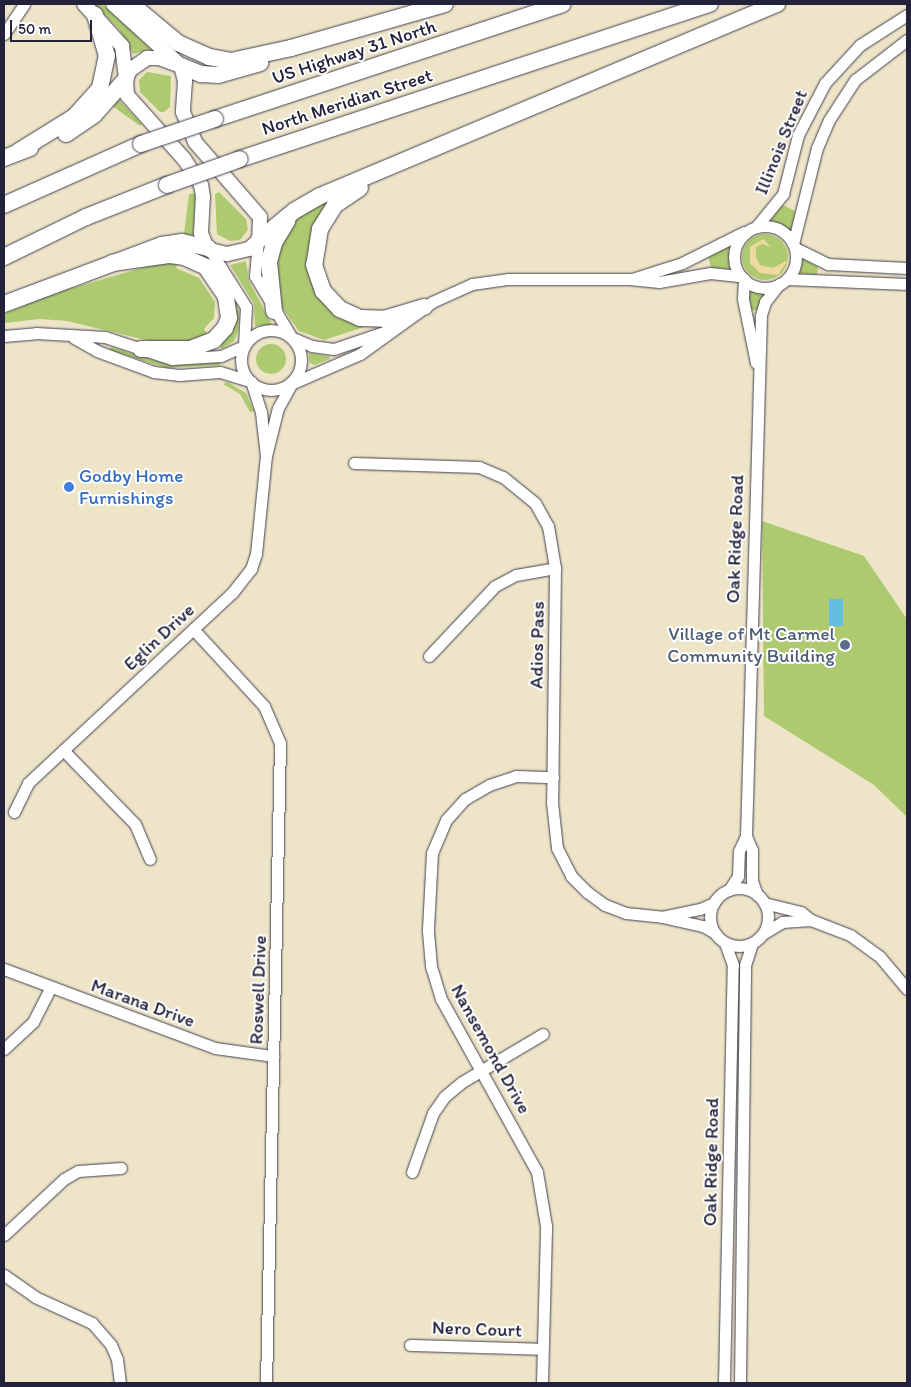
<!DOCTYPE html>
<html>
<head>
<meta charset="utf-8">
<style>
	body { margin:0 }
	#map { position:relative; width:911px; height:1387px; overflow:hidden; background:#eee5c8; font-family:Itim,sans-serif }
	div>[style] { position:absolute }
	.green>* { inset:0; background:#aeca70 }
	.round { border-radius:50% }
	.sand>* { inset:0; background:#eeda9e }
	.water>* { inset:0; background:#62bde0; transform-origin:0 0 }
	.roads { filter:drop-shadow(0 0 1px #413f50) drop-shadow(0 0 1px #413f50) }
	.minor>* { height:11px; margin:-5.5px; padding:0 5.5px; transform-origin:5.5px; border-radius:5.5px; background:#fff }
	.minor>.ring { margin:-5.5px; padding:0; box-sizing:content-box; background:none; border:11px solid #fff; border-radius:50% }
	.major>* { height:14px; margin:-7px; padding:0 7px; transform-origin:7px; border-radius:7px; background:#fff }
	.highway>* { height:16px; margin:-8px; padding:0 8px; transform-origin:8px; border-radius:8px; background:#fff }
	.bridges { filter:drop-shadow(0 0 1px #413f50) drop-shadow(0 0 1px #413f50) }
	.highway-bridge>* { height:16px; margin:-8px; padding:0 8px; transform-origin:8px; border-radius:8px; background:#fff }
	.dots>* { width:14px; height:14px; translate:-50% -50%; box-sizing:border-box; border:2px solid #fff; border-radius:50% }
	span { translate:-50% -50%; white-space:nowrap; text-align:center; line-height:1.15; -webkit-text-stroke:4px #fff; paint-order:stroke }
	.street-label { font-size:19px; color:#22223b }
	.shop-label { font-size:19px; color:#366cbe }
	.left { translate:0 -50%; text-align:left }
	.service-label { font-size:19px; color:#4e5e75 }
	.right { translate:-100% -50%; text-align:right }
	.frame { position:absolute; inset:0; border:5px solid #22223b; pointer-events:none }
	.scale { position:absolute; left:10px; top:20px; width:82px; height:22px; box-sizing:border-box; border:2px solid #22223b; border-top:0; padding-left:6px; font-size:15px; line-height:18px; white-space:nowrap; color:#22223b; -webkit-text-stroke:4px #fff; paint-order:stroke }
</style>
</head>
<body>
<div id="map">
	<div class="green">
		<div style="clip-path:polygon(94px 4px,102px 4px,151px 49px,133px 54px,119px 29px)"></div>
		<div style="clip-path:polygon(147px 72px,171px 76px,170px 107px,164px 112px,160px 112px,140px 92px,139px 80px)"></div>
		<div style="clip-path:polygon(118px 99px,142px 124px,140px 126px,111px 105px)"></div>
		<div style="clip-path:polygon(219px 192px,246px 219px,248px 230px,240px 240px,230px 241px,217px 234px,215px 194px)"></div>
		<div style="clip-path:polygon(196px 193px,193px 235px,184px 234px,189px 194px)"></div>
		<div style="clip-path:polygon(334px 197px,320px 213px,310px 236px,309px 276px,315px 292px,328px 309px,339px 318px,364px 327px,324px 340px,299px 331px,278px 302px,276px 257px,293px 221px)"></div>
		<div style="clip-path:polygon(783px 205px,795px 211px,791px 231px,769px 220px)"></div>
		<div class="round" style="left:742px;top:234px;width:46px;height:46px"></div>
		<div style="clip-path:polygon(730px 245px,731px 269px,711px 268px,708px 255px)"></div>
		<div style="clip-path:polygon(801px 257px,818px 267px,817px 275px,797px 273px)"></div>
		<div style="clip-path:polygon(246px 261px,249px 281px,272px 325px,255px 326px,254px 304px,230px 265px)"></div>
		<div style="clip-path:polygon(178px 262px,176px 268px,199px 278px,215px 302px,214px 318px,204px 329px,207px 334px,191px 341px,150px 341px,67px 321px,40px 319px,4px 323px,4px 314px,52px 294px,155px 264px)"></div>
		<div style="clip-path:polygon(746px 288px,765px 293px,757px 310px,750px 310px)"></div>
		<div style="clip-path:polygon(234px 298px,239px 312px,238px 331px,234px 341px,222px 349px,219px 345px)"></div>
		<div class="round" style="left:256px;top:344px;width:30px;height:30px"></div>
		<div style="clip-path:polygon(111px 347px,160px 362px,220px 362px,220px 365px,166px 368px,110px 350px)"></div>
		<div style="clip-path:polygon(309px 353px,329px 356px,330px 359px,314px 365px,309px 362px)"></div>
		<div style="clip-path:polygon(227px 382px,246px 393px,254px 411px,250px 412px,240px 394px,223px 384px)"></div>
		<div style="clip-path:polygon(762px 521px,864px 556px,907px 619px,907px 817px,874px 785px,764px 716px)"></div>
	</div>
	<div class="sand">
		<div style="clip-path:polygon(763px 239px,771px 247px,762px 244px,756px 247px,756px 257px,760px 265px,773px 268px,788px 260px,778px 275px,760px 273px,750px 263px,750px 247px)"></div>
	</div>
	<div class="water">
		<div style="left:829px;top:599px;width:14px;height:27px"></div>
	</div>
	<div class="roads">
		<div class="minor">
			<div style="left:4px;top:34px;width:36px;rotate:-56deg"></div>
			<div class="ring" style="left:734px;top:226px;width:51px;height:51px"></div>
			<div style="left:756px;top:227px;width:43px;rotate:-50.7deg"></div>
			<div style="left:783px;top:194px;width:61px;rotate:-75.7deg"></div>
			<div style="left:798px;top:135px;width:59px;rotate:-62.6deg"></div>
			<div style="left:825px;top:83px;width:52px;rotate:-47.4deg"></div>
			<div style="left:860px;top:45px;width:56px;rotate:-32.6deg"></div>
			<div style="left:258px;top:241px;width:35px;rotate:95deg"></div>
			<div style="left:255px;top:276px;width:69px;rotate:59.3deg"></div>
			<div style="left:793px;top:244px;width:99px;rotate:-76deg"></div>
			<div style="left:817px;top:148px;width:30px;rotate:-67deg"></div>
			<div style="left:829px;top:120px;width:48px;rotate:-57deg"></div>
			<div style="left:855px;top:80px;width:66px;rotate:-37.6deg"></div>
			<div style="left:795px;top:248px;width:37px;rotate:26deg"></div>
			<div style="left:828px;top:264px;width:79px;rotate:2.9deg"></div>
			<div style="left:210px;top:250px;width:67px;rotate:57.7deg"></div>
			<div style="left:246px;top:307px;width:38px;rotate:93deg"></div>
			<div style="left:632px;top:279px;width:52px;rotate:-17.7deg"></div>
			<div style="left:682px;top:263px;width:69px;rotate:-26.6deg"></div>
			<div style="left:744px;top:279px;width:20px;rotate:93deg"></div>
			<div style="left:743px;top:299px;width:65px;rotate:78.5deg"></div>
			<div style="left:787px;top:279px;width:120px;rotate:2.4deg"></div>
			<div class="ring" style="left:241px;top:330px;width:49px;height:49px"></div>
			<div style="left:4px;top:336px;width:32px;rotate:-5deg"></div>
			<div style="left:36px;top:333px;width:69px;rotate:3.3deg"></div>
			<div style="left:105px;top:337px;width:71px;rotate:18.2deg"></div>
			<div style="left:172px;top:359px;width:49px;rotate:-3.5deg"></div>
			<div style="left:221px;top:356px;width:24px;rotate:-24deg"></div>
			<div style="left:74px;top:338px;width:26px;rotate:29deg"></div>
			<div style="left:97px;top:351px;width:61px;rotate:20.2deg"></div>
			<div style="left:154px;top:372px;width:25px;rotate:7deg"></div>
			<div style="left:179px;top:375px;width:41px;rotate:-4.2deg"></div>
			<div style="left:220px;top:372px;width:31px;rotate:17deg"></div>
			<div style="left:293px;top:338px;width:21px;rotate:23deg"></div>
			<div style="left:312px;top:346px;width:22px;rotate:8deg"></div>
			<div style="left:334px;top:349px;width:59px;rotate:-18.7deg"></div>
			<div style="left:293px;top:383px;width:73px;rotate:-23.4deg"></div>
			<div style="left:360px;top:354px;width:89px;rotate:-35.8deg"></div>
			<div style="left:432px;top:302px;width:44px;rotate:-24.2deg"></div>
			<div style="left:472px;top:284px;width:37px;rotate:-8deg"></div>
			<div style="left:509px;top:279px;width:120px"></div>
			<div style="left:629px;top:279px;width:30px;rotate:6deg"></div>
			<div style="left:659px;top:282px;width:52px;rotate:-10deg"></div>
			<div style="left:710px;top:273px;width:31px;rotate:6deg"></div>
			<div style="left:266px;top:456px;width:49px;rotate:-76deg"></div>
			<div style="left:278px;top:408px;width:25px;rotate:-61deg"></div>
			<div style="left:354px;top:463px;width:125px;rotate:1.8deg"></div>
			<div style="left:479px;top:467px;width:26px;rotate:23deg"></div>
			<div style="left:503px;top:477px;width:41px;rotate:39.1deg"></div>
			<div style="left:535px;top:503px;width:26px;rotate:61deg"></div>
			<div style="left:548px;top:526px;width:43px;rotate:80.5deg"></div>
			<div style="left:555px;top:568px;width:234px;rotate:90.7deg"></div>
			<div style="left:552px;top:802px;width:46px;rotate:83.8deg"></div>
			<div style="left:557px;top:848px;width:31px;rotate:63deg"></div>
			<div style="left:571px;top:876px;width:23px;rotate:45deg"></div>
			<div style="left:587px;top:892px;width:22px;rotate:36deg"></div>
			<div style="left:605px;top:905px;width:22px;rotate:21deg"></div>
			<div style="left:626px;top:913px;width:36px;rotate:6deg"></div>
			<div style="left:662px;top:917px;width:39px;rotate:-12deg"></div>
			<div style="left:700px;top:909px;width:15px;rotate:-23deg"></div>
			<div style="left:193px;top:629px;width:105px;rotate:47.3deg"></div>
			<div style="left:264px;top:706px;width:40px;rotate:66.6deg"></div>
			<div style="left:280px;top:743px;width:640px;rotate:91.25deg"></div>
			<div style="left:429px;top:656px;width:96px;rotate:-46.7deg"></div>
			<div style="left:495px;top:586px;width:24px;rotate:-28deg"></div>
			<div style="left:516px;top:575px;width:40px;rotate:-10deg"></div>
			<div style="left:63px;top:750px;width:103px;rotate:45.8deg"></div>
			<div style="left:135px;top:824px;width:38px;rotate:67deg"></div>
			<div style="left:14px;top:812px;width:32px;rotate:-64deg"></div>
			<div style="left:28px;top:783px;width:279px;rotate:-43deg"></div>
			<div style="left:232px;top:593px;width:31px;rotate:-52deg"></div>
			<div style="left:251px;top:569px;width:16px;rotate:-72deg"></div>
			<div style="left:256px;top:554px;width:99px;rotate:-84.2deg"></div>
			<div style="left:266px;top:456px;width:44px;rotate:-96.5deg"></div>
			<div style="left:261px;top:412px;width:32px;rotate:-108deg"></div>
			<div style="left:746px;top:836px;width:15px;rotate:67deg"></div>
			<div style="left:752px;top:850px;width:31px;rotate:90deg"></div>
			<div style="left:752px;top:881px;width:15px;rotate:70deg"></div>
			<div class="ring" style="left:710px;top:888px;width:47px;height:47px"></div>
			<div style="left:729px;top:890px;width:17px;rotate:-57deg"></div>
			<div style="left:738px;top:876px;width:25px;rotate:-88deg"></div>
			<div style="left:739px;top:851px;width:17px;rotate:-65deg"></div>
			<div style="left:746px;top:836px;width:521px;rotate:-88.35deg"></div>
			<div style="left:761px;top:315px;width:14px;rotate:-73deg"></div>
			<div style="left:765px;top:302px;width:23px;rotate:-52deg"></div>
			<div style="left:764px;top:903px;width:38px;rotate:14deg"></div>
			<div style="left:801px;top:912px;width:13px;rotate:39deg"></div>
			<div style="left:811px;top:920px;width:42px;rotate:21deg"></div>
			<div style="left:850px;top:935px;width:37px;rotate:36deg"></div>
			<div style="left:880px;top:957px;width:42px;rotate:49.8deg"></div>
			<div style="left:662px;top:917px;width:42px;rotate:12.4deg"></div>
			<div style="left:703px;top:926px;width:14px;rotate:30deg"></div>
			<div style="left:764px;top:933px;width:21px;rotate:-31deg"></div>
			<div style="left:782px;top:922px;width:29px;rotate:-4deg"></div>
			<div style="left:4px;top:969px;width:225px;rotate:20.5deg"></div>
			<div style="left:215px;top:1048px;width:59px;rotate:7.9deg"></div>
			<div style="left:4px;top:1049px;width:40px;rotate:-43deg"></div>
			<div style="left:33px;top:1022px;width:39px;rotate:-63deg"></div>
			<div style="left:412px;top:1172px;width:63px;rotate:-70.4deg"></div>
			<div style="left:433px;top:1113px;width:19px;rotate:-55deg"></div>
			<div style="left:444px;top:1097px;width:23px;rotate:-40deg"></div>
			<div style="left:462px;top:1082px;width:94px;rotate:-30.7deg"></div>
			<div style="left:4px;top:1235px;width:82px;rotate:-43deg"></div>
			<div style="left:64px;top:1179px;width:16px;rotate:-30deg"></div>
			<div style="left:78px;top:1171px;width:43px;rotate:-4deg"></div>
			<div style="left:4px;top:1275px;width:38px;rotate:35deg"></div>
			<div style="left:35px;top:1297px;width:63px;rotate:24.5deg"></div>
			<div style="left:92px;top:1323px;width:29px;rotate:49deg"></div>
			<div style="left:111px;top:1345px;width:15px;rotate:67deg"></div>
			<div style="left:117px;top:1359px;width:24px;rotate:83deg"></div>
			<div style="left:410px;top:1345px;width:132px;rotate:1.7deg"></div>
			<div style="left:542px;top:1383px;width:157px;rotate:-88.5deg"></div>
			<div style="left:546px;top:1226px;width:55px;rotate:-99.5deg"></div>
			<div style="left:537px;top:1172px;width:198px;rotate:-119deg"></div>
			<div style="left:441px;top:999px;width:34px;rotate:-107deg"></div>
			<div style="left:431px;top:966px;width:37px;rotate:-95deg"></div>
			<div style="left:428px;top:929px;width:76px;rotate:-87deg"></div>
			<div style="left:432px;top:853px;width:36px;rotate:-67deg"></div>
			<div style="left:446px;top:820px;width:28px;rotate:-48deg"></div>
			<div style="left:465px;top:799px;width:28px;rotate:-30deg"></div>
			<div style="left:489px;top:785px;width:28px;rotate:-18deg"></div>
			<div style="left:516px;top:776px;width:37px;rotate:2deg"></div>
			<div style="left:724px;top:1383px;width:418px;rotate:-88.8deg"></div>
			<div style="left:733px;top:965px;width:23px;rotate:-110deg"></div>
			<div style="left:740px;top:1383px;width:418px;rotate:-89.3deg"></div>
			<div style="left:745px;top:965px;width:23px;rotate:-72deg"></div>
		</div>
		<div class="major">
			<div style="left:84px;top:4px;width:57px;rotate:47.9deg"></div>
			<div style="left:122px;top:46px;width:32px;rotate:83deg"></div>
			<div style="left:113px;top:4px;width:89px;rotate:42.3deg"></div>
			<div style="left:147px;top:58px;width:12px"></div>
			<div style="left:159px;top:58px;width:23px;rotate:20deg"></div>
			<div style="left:181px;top:66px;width:16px;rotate:75deg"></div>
			<div style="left:185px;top:81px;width:31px;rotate:94deg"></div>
			<div style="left:183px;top:112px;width:32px;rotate:68deg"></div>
			<div style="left:195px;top:142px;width:99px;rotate:49.1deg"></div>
			<div style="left:260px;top:217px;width:23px;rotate:92deg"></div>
			<div style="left:259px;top:240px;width:13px;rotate:138deg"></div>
			<div style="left:249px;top:249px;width:23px;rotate:167deg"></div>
			<div style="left:227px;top:254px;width:17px;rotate:-167deg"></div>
			<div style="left:210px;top:250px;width:8px;rotate:-130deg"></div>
			<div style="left:205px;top:244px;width:12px;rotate:-110deg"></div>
			<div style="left:201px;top:233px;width:36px;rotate:-87deg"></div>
			<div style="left:203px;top:197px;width:12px;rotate:-99deg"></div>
			<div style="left:201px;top:185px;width:31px;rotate:-123deg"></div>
			<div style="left:184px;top:159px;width:86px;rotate:-131.7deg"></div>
			<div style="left:127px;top:95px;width:16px;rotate:-94deg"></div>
			<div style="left:126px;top:79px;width:10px;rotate:-66deg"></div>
			<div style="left:130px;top:70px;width:21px;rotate:-35deg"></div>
		</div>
		<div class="highway">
			<div style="left:131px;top:4px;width:61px;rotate:39.7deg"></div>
			<div style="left:178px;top:43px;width:34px;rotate:24deg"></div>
			<div style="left:209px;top:57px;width:22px;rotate:10deg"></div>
			<div style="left:231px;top:61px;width:61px;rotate:-12.2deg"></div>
			<div style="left:291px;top:48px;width:160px;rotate:-15.9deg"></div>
			<div style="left:181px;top:66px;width:22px;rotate:22deg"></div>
			<div style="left:201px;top:74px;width:17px;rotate:3deg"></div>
			<div style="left:218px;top:75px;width:44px;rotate:-15.9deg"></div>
			<div style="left:215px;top:119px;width:366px;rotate:-18.3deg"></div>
			<div style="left:66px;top:134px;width:34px;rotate:-34deg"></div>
			<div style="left:94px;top:115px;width:48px;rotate:-48.4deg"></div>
			<div style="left:19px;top:151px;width:65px;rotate:-31.7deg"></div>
			<div style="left:74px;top:117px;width:39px;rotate:-48deg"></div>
			<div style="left:100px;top:88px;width:33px;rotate:-78deg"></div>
			<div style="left:107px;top:56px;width:43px;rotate:-106.3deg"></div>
			<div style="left:4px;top:158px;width:28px;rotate:-21deg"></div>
			<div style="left:240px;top:159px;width:495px;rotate:-18.3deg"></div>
			<div style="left:360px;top:188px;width:30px;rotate:146deg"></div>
			<div style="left:335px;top:205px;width:28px;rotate:122deg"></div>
			<div style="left:320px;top:229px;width:36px;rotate:99deg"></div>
			<div style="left:314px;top:265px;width:28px;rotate:71deg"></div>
			<div style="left:323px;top:291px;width:25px;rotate:47deg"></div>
			<div style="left:340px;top:309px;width:22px;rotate:24deg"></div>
			<div style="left:360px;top:318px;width:24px;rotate:2deg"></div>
			<div style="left:384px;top:319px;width:42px;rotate:-16.7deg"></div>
			<div style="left:4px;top:205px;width:150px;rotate:-24deg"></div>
			<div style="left:259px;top:240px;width:45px;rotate:-39.6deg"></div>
			<div style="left:294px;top:211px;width:30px;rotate:-30deg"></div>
			<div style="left:320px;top:196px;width:496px;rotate:-22.8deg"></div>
			<div style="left:4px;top:257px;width:91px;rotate:-26deg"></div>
			<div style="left:86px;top:217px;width:87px;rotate:-21.6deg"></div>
			<div style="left:112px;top:263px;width:59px;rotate:-7.9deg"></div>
			<div style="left:170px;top:255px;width:14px;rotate:8deg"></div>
			<div style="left:184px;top:257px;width:24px;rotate:24deg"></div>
			<div style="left:206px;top:267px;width:36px;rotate:56deg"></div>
			<div style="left:226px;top:297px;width:21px;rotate:82deg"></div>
			<div style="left:229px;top:318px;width:11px;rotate:112deg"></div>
			<div style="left:225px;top:328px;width:16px;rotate:133deg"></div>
			<div style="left:214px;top:340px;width:26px;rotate:159deg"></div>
			<div style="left:190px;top:349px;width:49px;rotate:180deg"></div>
			<div style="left:4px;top:304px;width:169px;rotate:-20.5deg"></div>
			<div style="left:162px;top:245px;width:20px;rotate:-9deg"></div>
			<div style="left:182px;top:242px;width:27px;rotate:13deg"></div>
			<div style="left:274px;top:311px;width:49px;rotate:-95.8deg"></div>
			<div style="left:269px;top:262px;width:20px;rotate:-75deg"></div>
			<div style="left:274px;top:243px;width:26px;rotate:-59deg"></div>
		</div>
	</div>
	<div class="bridges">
		<div class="highway-bridge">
			<div style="left:141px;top:144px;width:78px;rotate:-18.7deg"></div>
			<div style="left:167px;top:185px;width:77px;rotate:-19.6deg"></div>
		</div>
	</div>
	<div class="dots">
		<div style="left:69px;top:487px;background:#3f7fe0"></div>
		<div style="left:845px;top:645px;background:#5c6f8a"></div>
	</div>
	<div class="street-label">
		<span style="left:354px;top:52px;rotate:-18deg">US Highway 31 North</span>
		<span style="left:347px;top:102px;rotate:-18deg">North Meridian Street</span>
		<span style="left:781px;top:142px;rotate:-68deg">Illinois Street</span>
		<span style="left:735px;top:539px;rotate:-88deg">Oak Ridge Road</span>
		<span style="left:159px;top:637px;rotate:-43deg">Eglin Drive</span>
		<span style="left:537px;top:645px;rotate:-89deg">Adios Pass</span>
		<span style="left:258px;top:990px;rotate:-88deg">Roswell Drive</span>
		<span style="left:143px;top:1003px;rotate:20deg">Marana Drive</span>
		<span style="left:491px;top:1049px;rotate:61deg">Nansemond Drive</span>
		<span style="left:711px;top:1162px;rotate:-89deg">Oak Ridge Road</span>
		<span style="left:477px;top:1329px;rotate:2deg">Nero Court</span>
	</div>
	<div class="shop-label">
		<span class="left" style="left:79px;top:487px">Godby Home<br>Furnishings</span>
	</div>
	<div class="service-label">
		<span class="right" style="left:835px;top:645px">Village of Mt Carmel<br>Community Building</span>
	</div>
	<div class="frame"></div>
	<div class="scale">50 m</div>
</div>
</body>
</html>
